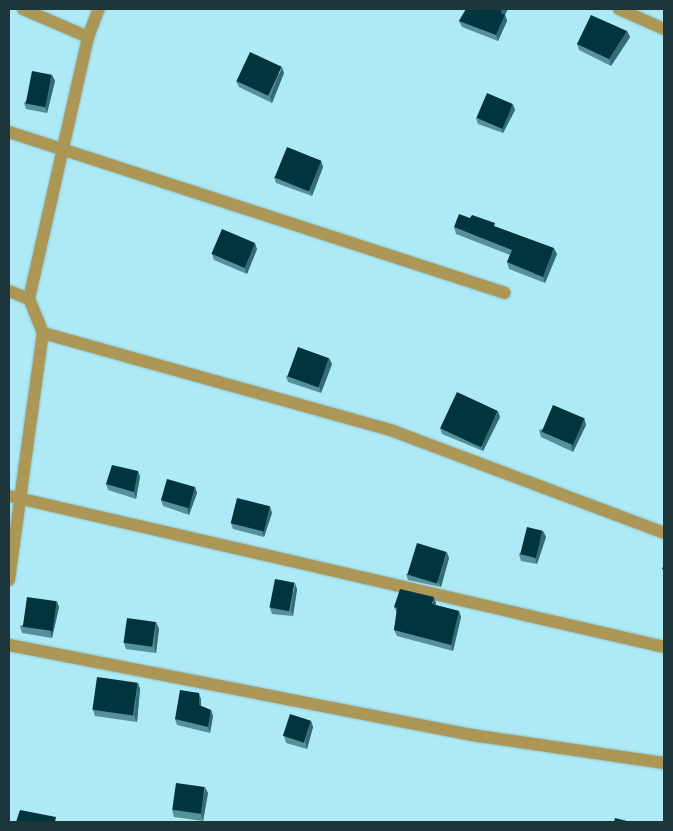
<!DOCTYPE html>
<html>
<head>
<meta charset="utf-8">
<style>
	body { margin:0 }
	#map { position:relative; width:673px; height:831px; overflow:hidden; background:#adeaf6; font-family:Signika,sans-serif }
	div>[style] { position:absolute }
	.roads { filter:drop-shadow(0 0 1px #90c6d1) drop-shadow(0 0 1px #90c6d1) }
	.street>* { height:12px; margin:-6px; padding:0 6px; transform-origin:6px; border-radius:6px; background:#ac9757 }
	.wall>* { inset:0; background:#56909a }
	.shaded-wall>* { inset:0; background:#346b75 }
	.building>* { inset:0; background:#00353e; transform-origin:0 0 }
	span { translate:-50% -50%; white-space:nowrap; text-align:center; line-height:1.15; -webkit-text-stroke:5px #adeaf6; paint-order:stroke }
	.frame { position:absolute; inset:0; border:10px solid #1d363b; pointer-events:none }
</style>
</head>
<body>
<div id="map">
	<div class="roads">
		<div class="street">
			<div style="left:23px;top:9px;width:71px;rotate:23.3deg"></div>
			<div style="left:619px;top:9px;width:49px;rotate:24deg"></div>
			<div style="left:9px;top:132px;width:521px;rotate:17.98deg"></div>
			<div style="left:9px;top:291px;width:22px;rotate:22deg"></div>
			<div style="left:43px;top:333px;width:363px;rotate:15.6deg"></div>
			<div style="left:393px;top:431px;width:290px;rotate:20.6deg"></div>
			<div style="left:9px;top:496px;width:672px;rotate:12.98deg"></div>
			<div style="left:9px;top:580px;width:249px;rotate:-82.2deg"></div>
			<div style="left:43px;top:333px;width:37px;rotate:-112deg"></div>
			<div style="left:29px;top:299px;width:269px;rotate:-77.3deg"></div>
			<div style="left:88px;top:37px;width:30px;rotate:-69deg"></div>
			<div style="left:9px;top:645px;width:472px;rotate:11deg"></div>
			<div style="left:472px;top:735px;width:194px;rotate:8.3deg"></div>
		</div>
	</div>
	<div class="wall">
		<div style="clip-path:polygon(466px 9px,508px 9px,505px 14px,507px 21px,498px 41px,462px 27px,459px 21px)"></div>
		<div style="clip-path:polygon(627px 31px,630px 37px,611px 66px,579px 50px,577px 44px)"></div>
		<div style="clip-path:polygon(284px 73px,272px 103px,239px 87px,236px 81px)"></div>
		<div style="clip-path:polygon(52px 75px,55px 81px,47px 113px,26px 109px,24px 103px)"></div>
		<div style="clip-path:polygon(515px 110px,503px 133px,478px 124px,476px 118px)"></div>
		<div style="clip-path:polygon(321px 161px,323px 167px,312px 196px,276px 183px,274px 177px)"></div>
		<div style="clip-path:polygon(454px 227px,496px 227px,557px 254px,545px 283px,509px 269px,507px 262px,510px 255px,456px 234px)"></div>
		<div style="clip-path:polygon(257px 249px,247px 274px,214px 260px,212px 254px)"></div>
		<div style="clip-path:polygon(332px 364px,321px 393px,288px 382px,286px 376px)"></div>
		<div style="clip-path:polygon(500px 417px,483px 451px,442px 434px,440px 428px)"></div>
		<div style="clip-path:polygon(584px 418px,586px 425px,573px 452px,541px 437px,539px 430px)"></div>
		<div style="clip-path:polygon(138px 471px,140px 477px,136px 499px,108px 490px,106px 484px)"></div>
		<div style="clip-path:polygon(195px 487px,197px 493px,189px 515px,163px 506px,161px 500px)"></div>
		<div style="clip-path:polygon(272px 513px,264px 537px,233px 529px,231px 523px)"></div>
		<div style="clip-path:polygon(543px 531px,546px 537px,537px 564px,521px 561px,519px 554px)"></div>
		<div style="clip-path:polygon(449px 558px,441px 587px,408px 580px,406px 574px)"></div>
		<div style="clip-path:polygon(297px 589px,293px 616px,272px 614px,270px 608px)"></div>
		<div style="clip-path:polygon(436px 603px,435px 605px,459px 611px,461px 617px,453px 651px,397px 636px,394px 630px,397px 613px,394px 607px)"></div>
		<div style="clip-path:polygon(59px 607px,52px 638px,22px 633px,20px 626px)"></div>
		<div style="clip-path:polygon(156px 622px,159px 629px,156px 653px,126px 649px,124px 643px)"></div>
		<div style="clip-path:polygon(138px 683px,140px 689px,137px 722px,95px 716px,93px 710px)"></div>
		<div style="clip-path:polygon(201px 699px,201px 706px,211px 710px,213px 716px,210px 733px,177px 725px,175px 719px)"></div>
		<div style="clip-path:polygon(311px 721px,313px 727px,307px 749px,286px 743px,284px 736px)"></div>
		<div style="clip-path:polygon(208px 793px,203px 821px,174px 817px,172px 810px)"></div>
	</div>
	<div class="shaded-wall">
		<div style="clip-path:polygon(502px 9px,508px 9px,503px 19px,501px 13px)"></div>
		<div style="clip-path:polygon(505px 15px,507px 21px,498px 41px,496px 35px)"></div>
		<div style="clip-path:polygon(627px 31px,630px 37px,611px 66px,609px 59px)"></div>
		<div style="clip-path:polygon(282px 67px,284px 73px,272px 103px,270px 97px)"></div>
		<div style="clip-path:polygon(52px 75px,55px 81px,47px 113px,45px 107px)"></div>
		<div style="clip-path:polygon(513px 104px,515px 110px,503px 133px,501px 127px)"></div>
		<div style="clip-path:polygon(321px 161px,323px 167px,312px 196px,310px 190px)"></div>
		<div style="clip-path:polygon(255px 243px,257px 249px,247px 274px,244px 267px)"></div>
		<div style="clip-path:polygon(554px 248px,557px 254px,545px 283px,543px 277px)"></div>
		<div style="clip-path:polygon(329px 358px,332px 364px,321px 393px,319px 387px)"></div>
		<div style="clip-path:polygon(498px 411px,500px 417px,483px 451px,481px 445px)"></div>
		<div style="clip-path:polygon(584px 418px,586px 425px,573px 452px,571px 446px)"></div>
		<div style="clip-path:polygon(138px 471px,140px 477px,136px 499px,134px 492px)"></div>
		<div style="clip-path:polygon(195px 487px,197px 493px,189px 515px,187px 509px)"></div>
		<div style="clip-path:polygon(270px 506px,272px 513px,264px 537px,262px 531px)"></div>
		<div style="clip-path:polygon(543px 531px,546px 537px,537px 564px,535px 558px)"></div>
		<div style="clip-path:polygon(447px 552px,449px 558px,441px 587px,438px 581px)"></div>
		<div style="clip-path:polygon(295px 583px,297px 589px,293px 616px,291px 610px)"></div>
		<div style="clip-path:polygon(434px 597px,436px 603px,434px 610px,432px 604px)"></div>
		<div style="clip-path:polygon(57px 601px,59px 607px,52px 638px,50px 632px)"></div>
		<div style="clip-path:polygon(459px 611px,461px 617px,453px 651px,451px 645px)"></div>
		<div style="clip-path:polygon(156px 622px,159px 629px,156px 653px,154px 647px)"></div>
		<div style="clip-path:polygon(138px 683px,140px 689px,137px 722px,134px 716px)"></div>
		<div style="clip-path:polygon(199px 693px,201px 699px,201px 711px,199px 705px)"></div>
		<div style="clip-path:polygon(211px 710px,213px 716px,210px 733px,208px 727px)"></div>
		<div style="clip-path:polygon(311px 721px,313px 727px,307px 749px,305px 742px)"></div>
		<div style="clip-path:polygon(205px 787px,208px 793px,203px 821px,201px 814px)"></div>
	</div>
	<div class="building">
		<div style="clip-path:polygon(466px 9px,502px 9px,501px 13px,505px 15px,496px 35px,459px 21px)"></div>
		<div style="clip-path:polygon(591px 15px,627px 31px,609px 59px,577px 44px)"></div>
		<div style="left:250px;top:52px;width:35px;height:32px;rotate:25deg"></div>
		<div style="left:32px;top:71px;width:20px;height:33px;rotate:11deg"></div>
		<div style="left:487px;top:93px;width:28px;height:27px;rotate:23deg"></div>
		<div style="left:287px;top:147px;width:37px;height:33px;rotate:22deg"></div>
		<div style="clip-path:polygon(459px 214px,470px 218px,472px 215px,495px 223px,494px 226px,554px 248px,543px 277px,507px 262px,512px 250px,454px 227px)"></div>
		<div style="left:222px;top:229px;width:36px;height:27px;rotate:23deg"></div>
		<div style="left:298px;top:347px;width:33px;height:31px;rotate:20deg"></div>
		<div style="left:457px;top:392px;width:45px;height:40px;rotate:25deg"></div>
		<div style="left:553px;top:405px;width:34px;height:29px;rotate:23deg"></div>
		<div style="clip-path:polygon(112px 465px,138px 471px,134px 492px,106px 484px)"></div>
		<div style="left:167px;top:479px;width:29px;height:22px;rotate:16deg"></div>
		<div style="left:237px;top:498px;width:34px;height:26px;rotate:14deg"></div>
		<div style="left:527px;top:527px;width:16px;height:28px;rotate:14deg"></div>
		<div style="left:417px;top:543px;width:31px;height:33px;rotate:17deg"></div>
		<div style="clip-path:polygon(664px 564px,664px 570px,662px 569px)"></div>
		<div style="left:275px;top:579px;width:20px;height:29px;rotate:11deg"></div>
		<div style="clip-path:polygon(400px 589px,434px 597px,432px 604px,459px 611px,451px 645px,394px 630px,397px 608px,394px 607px)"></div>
		<div style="left:27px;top:597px;width:30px;height:30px;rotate:8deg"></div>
		<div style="left:127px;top:618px;width:29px;height:25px;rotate:8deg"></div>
		<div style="left:97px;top:677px;width:41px;height:33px;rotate:8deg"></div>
		<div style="clip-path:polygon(180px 690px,199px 693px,199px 705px,211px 710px,208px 727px,175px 719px)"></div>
		<div style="left:290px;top:714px;width:22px;height:23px;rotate:18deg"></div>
		<div style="left:176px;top:783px;width:29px;height:27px;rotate:8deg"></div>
		<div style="clip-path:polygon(20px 810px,56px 817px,55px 822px,16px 822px)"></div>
		<div style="clip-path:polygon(615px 818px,631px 822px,614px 822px)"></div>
	</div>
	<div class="frame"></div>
</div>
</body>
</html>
